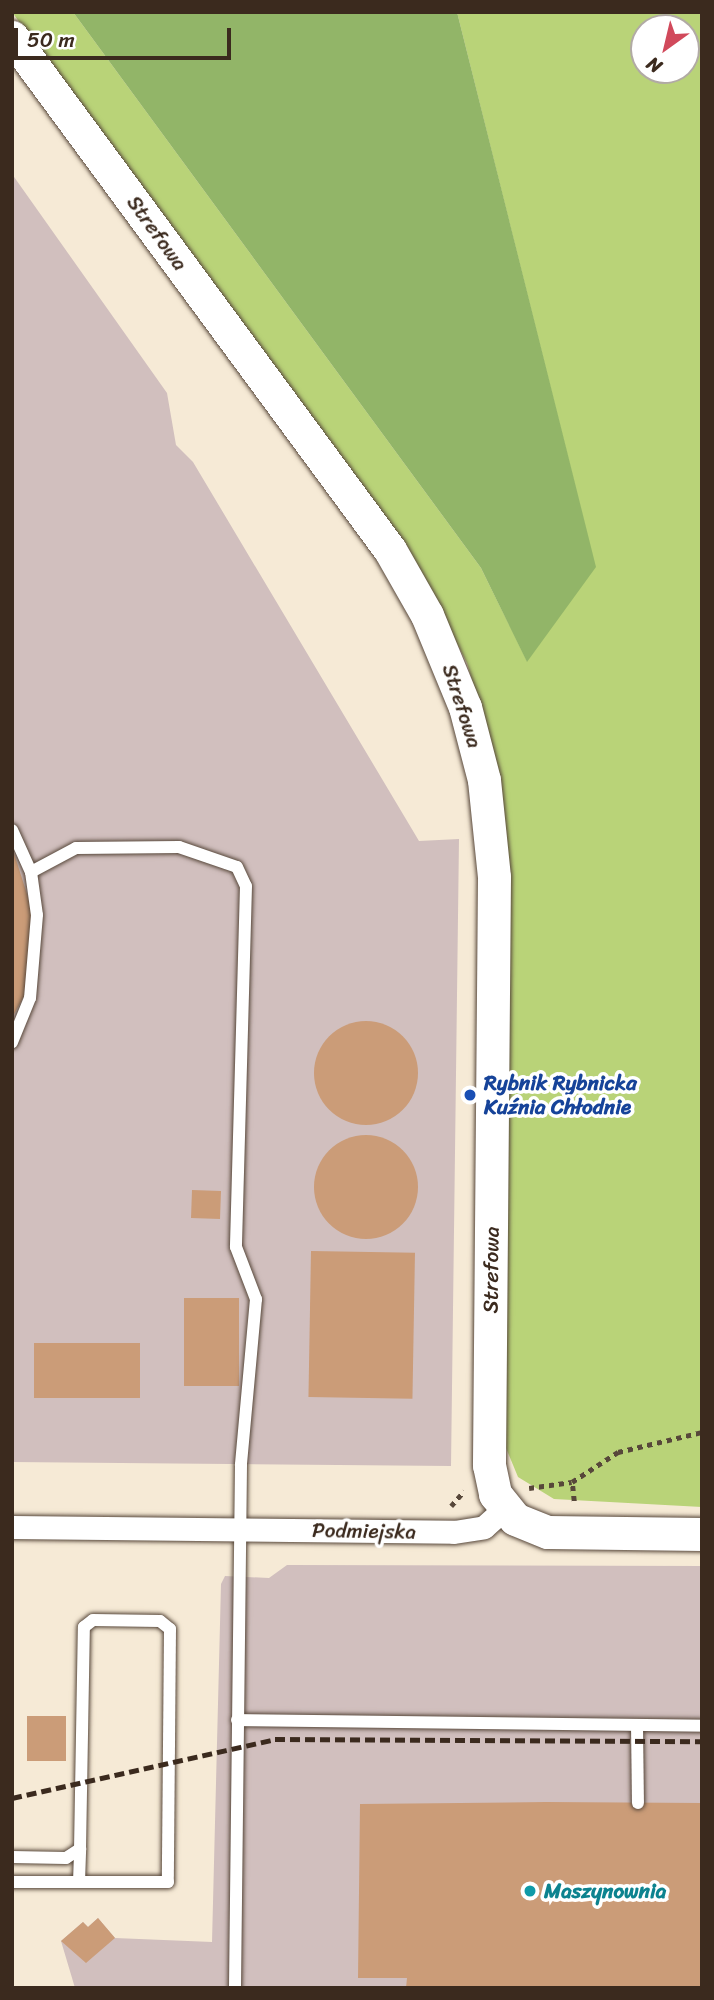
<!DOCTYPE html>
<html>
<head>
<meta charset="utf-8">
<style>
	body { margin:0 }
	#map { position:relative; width:714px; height:2000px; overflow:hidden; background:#f6ead6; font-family:Sriracha,sans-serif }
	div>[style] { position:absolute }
	.industrial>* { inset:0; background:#d1bfbe }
	.green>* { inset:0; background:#b9d378 }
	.forest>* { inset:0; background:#92b568 }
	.building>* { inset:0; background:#cb9c78; transform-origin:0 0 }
	.round { border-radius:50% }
	.path>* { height:4.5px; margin-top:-2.25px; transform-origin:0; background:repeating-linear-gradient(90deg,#57473a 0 5px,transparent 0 10px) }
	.roads { filter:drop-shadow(0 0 2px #57473a) drop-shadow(0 0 2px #57473a) }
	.lane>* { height:12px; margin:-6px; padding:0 6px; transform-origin:6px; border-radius:6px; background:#fff }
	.street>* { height:23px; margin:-11.5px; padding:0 11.5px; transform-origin:11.5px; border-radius:11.5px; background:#fff }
	.secondary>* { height:33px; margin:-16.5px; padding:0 16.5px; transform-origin:16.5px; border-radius:16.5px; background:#fff }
	.rail>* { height:5px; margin-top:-2.5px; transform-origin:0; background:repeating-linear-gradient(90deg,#3b2a1e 0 10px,transparent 0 15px) }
	.dots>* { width:19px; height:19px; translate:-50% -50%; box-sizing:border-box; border:4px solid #fff; border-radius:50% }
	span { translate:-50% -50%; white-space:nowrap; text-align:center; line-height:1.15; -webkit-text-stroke:7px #fff; paint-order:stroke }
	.street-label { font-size:21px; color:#3b2a1e }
	.transit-label { font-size:21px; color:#164399; font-weight:700 }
	.left { translate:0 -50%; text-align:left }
	.culture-label { font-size:21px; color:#0d838f; font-weight:700 }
	.frame { position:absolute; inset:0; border:14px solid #3b2a1e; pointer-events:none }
	.north { position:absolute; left:630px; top:14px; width:70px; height:70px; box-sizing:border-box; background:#fff; border:2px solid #b1aaa5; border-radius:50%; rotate:214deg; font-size:19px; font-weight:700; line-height:28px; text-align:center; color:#3b2a1e }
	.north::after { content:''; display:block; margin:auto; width:24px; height:32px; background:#d1495b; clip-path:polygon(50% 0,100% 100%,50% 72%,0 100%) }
	.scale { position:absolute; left:14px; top:28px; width:217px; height:32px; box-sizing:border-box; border:4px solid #3b2a1e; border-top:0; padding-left:9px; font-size:21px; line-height:24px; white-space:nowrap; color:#3b2a1e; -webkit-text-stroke:5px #fff; paint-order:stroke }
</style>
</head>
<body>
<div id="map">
	<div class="industrial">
		<div style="clip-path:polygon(12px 174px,167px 393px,176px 445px,193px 462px,419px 841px,459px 839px,451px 1466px,12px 1462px)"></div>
		<div style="clip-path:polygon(287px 1565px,702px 1566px,702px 1988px,75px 1988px,61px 1941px,83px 1922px,88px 1927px,98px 1918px,115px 1938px,212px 1942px,221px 1584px,225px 1576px,269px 1578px)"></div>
	</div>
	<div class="green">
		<div style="clip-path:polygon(evenodd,12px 12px,73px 12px,481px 568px,527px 661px,595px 566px,457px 12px,702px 12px,702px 1507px,554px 1499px,518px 1477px,506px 1448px,507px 837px,498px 770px,467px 663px,428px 587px,343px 463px,12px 12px,644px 28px,686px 28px,686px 70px,644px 70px,644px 28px)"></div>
	</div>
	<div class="forest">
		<div style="clip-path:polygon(73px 12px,457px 12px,596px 567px,527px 662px,481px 568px)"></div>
	</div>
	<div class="building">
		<div style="clip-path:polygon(12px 847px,33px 913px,24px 996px,12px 1018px)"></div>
		<div class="round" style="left:314px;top:1021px;width:104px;height:104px"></div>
		<div class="round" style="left:314px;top:1135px;width:104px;height:104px"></div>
		<div style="left:192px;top:1190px;width:29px;height:28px;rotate:2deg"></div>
		<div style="left:311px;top:1251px;width:104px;height:146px;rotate:1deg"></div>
		<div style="left:184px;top:1298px;width:55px;height:88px"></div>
		<div style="left:34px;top:1343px;width:106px;height:55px"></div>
		<div style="left:27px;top:1716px;width:39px;height:45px"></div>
		<div style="clip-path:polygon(546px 1802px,702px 1803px,702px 1988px,406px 1988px,407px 1978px,358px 1978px,360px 1804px)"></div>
		<div style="clip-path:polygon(98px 1918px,115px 1938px,86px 1963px,61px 1941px,83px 1922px,88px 1927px)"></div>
	</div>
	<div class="path">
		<div style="left:529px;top:1488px;width:43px;rotate:-7.9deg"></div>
		<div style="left:574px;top:1501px;width:19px;rotate:-96deg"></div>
		<div style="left:572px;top:1482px;width:55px;rotate:-33.1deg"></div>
		<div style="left:618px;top:1452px;width:86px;rotate:-13.4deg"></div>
		<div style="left:451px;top:1506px;width:20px;rotate:-49deg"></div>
	</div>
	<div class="roads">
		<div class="lane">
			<div style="left:12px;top:830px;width:46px;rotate:65.7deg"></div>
			<div style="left:31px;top:872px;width:43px;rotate:82.1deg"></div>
			<div style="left:37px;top:915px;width:83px;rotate:94.8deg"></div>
			<div style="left:30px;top:998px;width:48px;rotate:112.2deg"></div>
			<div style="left:31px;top:872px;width:51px;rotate:-28.1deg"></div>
			<div style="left:76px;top:848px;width:103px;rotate:-0.6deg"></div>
			<div style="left:179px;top:847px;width:61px;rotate:19deg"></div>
			<div style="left:237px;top:867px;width:21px;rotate:65deg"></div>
			<div style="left:246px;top:886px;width:361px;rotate:91.6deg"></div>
			<div style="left:236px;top:1247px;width:56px;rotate:69deg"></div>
			<div style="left:256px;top:1299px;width:167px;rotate:95.2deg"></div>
			<div style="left:241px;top:1465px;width:523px;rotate:90.66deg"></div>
			<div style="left:237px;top:1720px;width:465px;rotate:0.7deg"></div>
			<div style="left:637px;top:1725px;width:78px;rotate:89.3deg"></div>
			<div style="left:12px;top:1857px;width:54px;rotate:1.1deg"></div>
			<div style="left:66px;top:1858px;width:17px;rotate:-33deg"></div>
			<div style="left:80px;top:1849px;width:222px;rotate:-89deg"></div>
			<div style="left:84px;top:1627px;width:11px;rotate:-38deg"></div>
			<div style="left:93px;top:1620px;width:67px;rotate:0.9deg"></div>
			<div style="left:160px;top:1621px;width:13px;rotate:39deg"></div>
			<div style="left:170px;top:1629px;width:253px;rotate:90.5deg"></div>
			<div style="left:168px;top:1882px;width:156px;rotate:180deg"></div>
			<div style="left:79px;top:1882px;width:33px;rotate:-88deg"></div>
		</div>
		<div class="street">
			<div style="left:12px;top:1527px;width:442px;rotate:0.6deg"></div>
			<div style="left:454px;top:1532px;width:30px;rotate:-9deg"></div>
			<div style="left:484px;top:1527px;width:27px;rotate:-42deg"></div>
		</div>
		<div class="secondary">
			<div style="left:12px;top:37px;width:637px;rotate:53.62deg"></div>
			<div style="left:390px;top:550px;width:75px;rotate:60.4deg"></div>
			<div style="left:427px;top:615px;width:100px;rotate:67.6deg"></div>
			<div style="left:465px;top:707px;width:75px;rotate:75.4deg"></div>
			<div style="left:484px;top:780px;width:98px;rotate:84.1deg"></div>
			<div style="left:494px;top:877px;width:588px;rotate:90.49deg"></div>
			<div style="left:489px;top:1465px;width:30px;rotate:78deg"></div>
			<div style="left:495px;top:1494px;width:32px;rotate:51deg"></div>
			<div style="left:515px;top:1519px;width:35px;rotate:22deg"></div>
			<div style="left:548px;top:1532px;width:154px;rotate:0.7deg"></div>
		</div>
	</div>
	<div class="rail">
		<div style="left:12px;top:1798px;width:270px;rotate:-12.6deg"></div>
		<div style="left:275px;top:1739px;width:427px;rotate:0.3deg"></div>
	</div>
	<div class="dots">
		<div style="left:470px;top:1095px;background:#1a4fb4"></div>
		<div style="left:530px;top:1891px;background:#0f9aa8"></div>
	</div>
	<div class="street-label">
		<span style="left:157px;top:233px;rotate:54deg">Strefowa</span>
		<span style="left:462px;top:706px;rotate:72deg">Strefowa</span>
		<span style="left:491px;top:1270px;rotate:-89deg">Strefowa</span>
		<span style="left:364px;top:1531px;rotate:1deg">Podmiejska</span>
	</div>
	<div class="transit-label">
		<span class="left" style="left:484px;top:1095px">Rybnik Rybnicka<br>Kuźnia Chłodnie</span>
	</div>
	<div class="culture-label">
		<span class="left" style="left:544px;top:1891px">Maszynownia</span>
	</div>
	<div class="frame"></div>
	<div class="north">N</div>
	<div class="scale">50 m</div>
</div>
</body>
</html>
